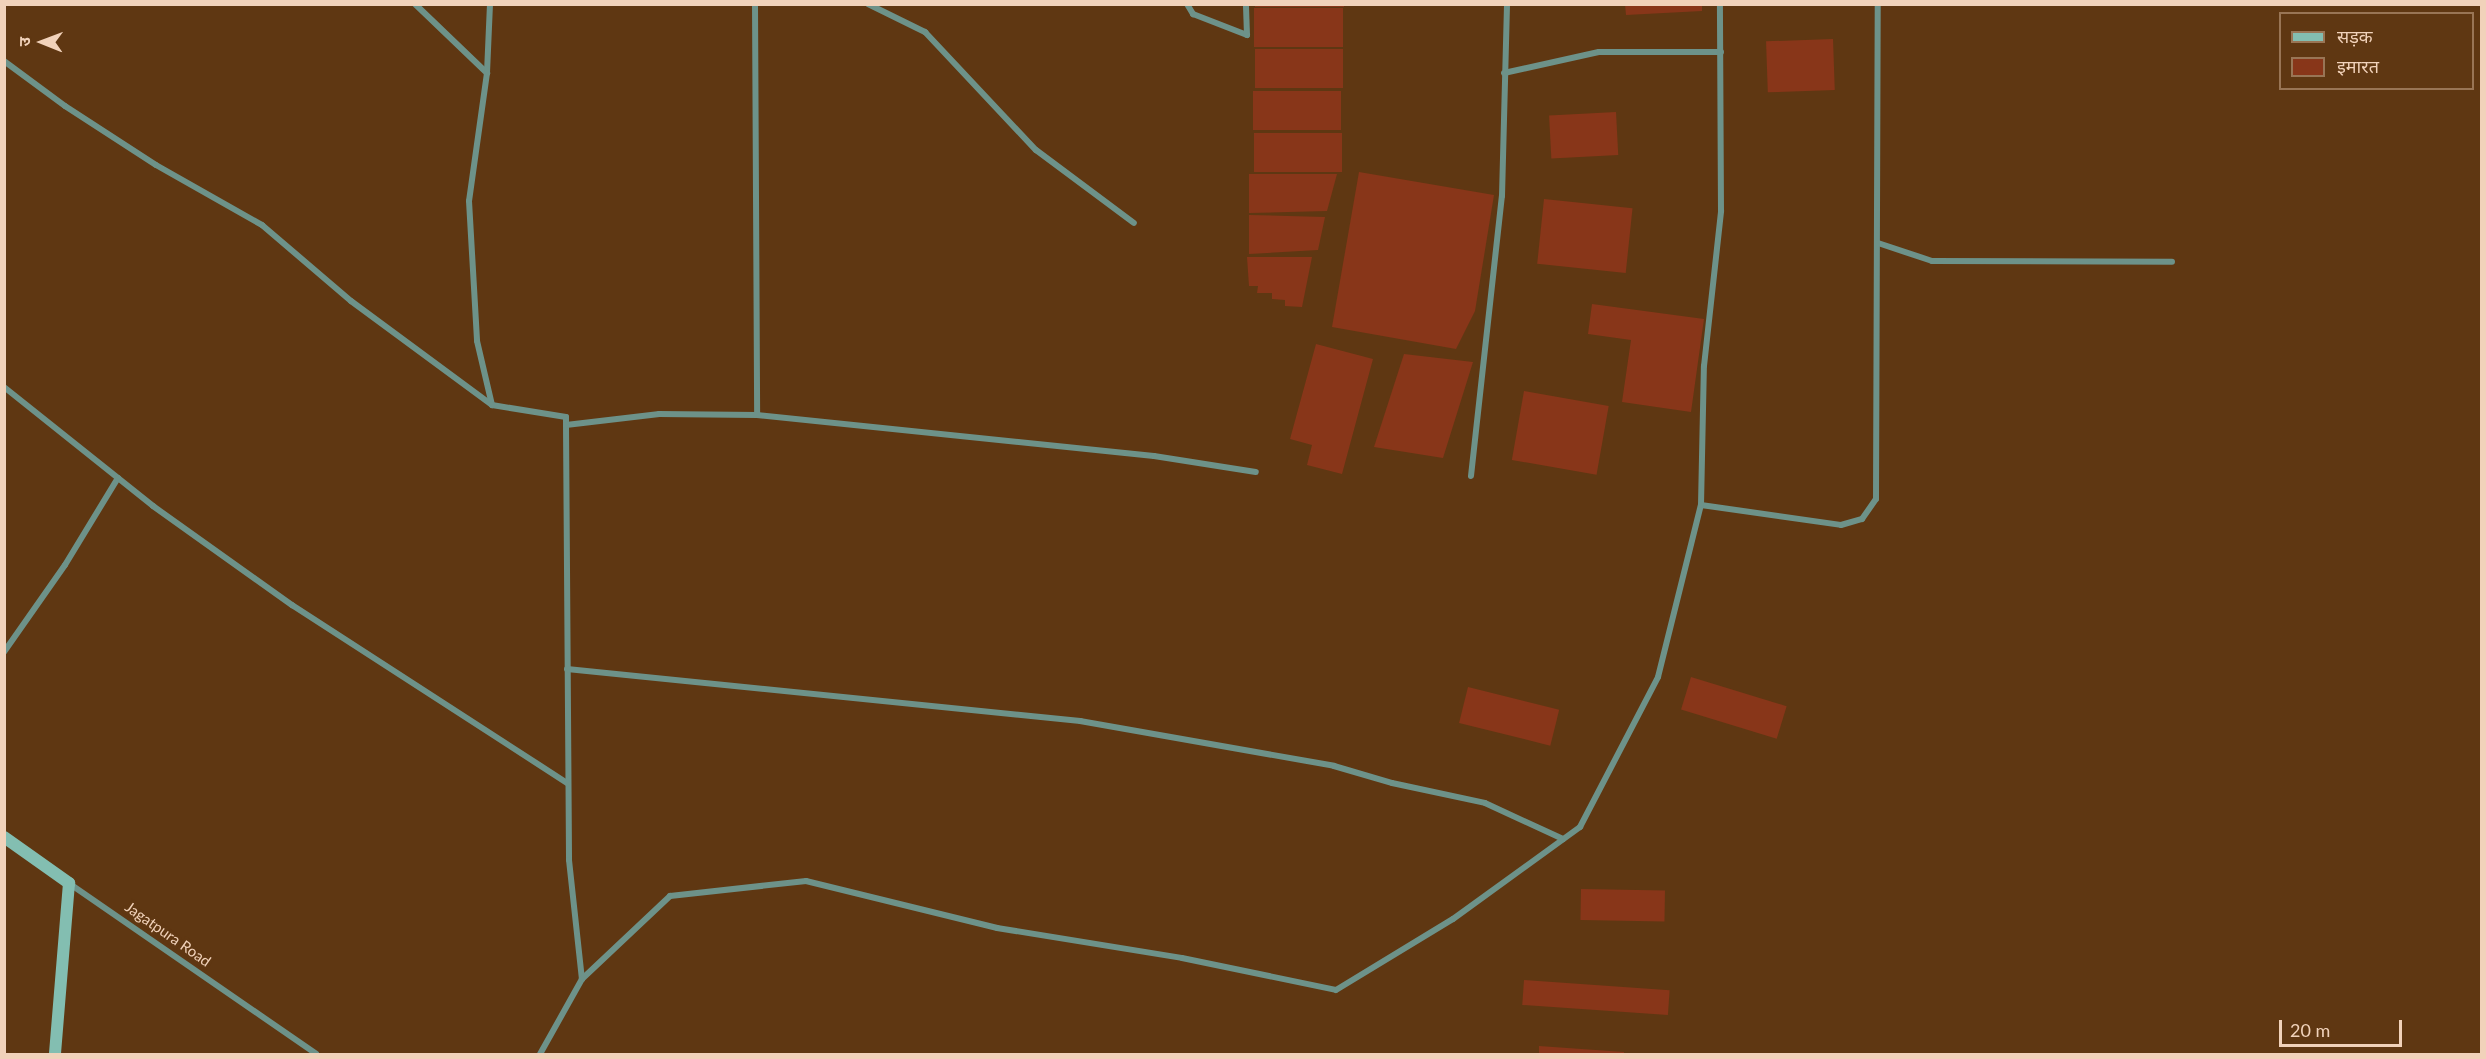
<!DOCTYPE html>
<html>
<head>
<meta charset="utf-8">
<style>
	body { margin:0 }
	#map { position:relative; width:2486px; height:1059px; overflow:hidden; background:#5f3712; font-family:Lato,"Noto Sans Devanagari",sans-serif }
	div>[style] { position:absolute }
	.building>* { inset:0; background:#883619; transform-origin:0 0 }
	.street>* { height:6px; margin:-3px; padding:0 3px; transform-origin:3px; border-radius:3px; background:#6d9289 }
	.secondary>* { height:12px; margin:-6px; padding:0 6px; transform-origin:6px; border-radius:6px; background:#83beb1 }
	span { translate:-50% -50%; white-space:nowrap; text-align:center; line-height:1.15; -webkit-text-stroke:6px #5f3712; paint-order:stroke }
	.street-label { font-size:15px; color:#f1d2ba }
	.frame { position:absolute; inset:0; border:6px solid #f1d2ba; pointer-events:none }
	.legend { position:absolute; left:2279px; top:12px; width:195px; height:78px; box-sizing:border-box; background:#5f3712; border:2px solid #997555; margin:0; padding:8px 10px; list-style:none; font-size:18px; color:#f1d2ba }
	.legend li { display:flex; align-items:center; gap:12px; height:30px }
	.legend b { width:30px; border:2px solid #997555 }
	.north { position:absolute; left:12px; top:12px; width:60px; height:60px; -webkit-text-stroke:4px #5f3712; paint-order:stroke; rotate:271deg; font-size:16px; font-weight:700; line-height:24px; text-align:center; color:#f1d2ba }
	.north::after { content:''; display:block; margin:auto; width:21px; height:27px; background:#f1d2ba; clip-path:polygon(50% 0,100% 100%,50% 72%,0 100%) }
	.scale { position:absolute; left:2279px; top:1020px; width:123px; height:27px; box-sizing:border-box; border:3px solid #f1d2ba; border-top:0; padding-left:8px; font-size:18px; line-height:21px; white-space:nowrap; color:#f1d2ba; -webkit-text-stroke:4px #5f3712; paint-order:stroke }
</style>
</head>
<body>
<div id="map">
	<div class="building">
		<div style="left:1255px;top:4px;width:89px;height:3px"></div>
		<div style="clip-path:polygon(1625px 4px,1702px 4px,1702px 11px,1626px 15px)"></div>
		<div style="left:1343px;top:8px;width:39px;height:89px;rotate:90deg"></div>
		<div style="left:1833px;top:39px;width:51px;height:67px;rotate:88deg"></div>
		<div style="left:1343px;top:49px;width:39px;height:88px;rotate:90deg"></div>
		<div style="left:1253px;top:91px;width:88px;height:39px"></div>
		<div style="left:1616px;top:112px;width:43px;height:67px;rotate:87deg"></div>
		<div style="left:1254px;top:133px;width:88px;height:39px"></div>
		<div style="clip-path:polygon(1359px 172px,1494px 195px,1475px 311px,1456px 349px,1332px 327px)"></div>
		<div style="clip-path:polygon(1249px 174px,1337px 174px,1327px 211px,1249px 213px)"></div>
		<div style="left:1544px;top:199px;width:89px;height:65px;rotate:6deg"></div>
		<div style="clip-path:polygon(1249px 215px,1325px 217px,1318px 250px,1249px 254px)"></div>
		<div style="clip-path:polygon(1247px 257px,1312px 257px,1302px 307px,1285px 306px,1285px 300px,1272px 299px,1272px 293px,1257px 293px,1258px 286px,1249px 286px)"></div>
		<div style="clip-path:polygon(1592px 304px,1704px 319px,1691px 412px,1622px 402px,1631px 340px,1588px 334px)"></div>
		<div style="clip-path:polygon(1316px 344px,1373px 359px,1342px 474px,1307px 465px,1312px 445px,1290px 439px)"></div>
		<div style="clip-path:polygon(1404px 354px,1473px 362px,1443px 458px,1374px 447px)"></div>
		<div style="left:1524px;top:391px;width:86px;height:70px;rotate:10deg"></div>
		<div style="left:1691px;top:677px;width:100px;height:34px;rotate:17deg"></div>
		<div style="left:1468px;top:687px;width:94px;height:37px;rotate:14deg"></div>
		<div style="left:1581px;top:889px;width:84px;height:31px;rotate:1deg"></div>
		<div style="left:1524px;top:980px;width:146px;height:25px;rotate:4deg"></div>
		<div style="clip-path:polygon(1539px 1046px,1624px 1052px,1624px 1054px,1539px 1054px)"></div>
	</div>
	<div class="street">
		<div style="left:415px;top:4px;width:100px;rotate:43.8deg"></div>
		<div style="left:490px;top:4px;width:69px;rotate:92.5deg"></div>
		<div style="left:487px;top:73px;width:129px;rotate:98deg"></div>
		<div style="left:469px;top:201px;width:140px;rotate:86.7deg"></div>
		<div style="left:477px;top:341px;width:66px;rotate:76.8deg"></div>
		<div style="left:492px;top:405px;width:75px;rotate:9.2deg"></div>
		<div style="left:566px;top:417px;width:8px;rotate:90deg"></div>
		<div style="left:566px;top:425px;width:435px;rotate:89.6deg"></div>
		<div style="left:569px;top:860px;width:120px;rotate:83.8deg"></div>
		<div style="left:582px;top:979px;width:86px;rotate:119.2deg"></div>
		<div style="left:755px;top:4px;width:411px;rotate:89.7deg"></div>
		<div style="left:868px;top:4px;width:64px;rotate:26.2deg"></div>
		<div style="left:925px;top:32px;width:162px;rotate:46.8deg"></div>
		<div style="left:1036px;top:150px;width:122px;rotate:36.7deg"></div>
		<div style="left:1187px;top:4px;width:12px;rotate:59deg"></div>
		<div style="left:1193px;top:14px;width:58px;rotate:21.3deg"></div>
		<div style="left:1247px;top:35px;width:31px;rotate:-92deg"></div>
		<div style="left:4px;top:61px;width:76px;rotate:36.4deg"></div>
		<div style="left:65px;top:106px;width:108px;rotate:33deg"></div>
		<div style="left:156px;top:165px;width:122px;rotate:29.5deg"></div>
		<div style="left:262px;top:225px;width:117px;rotate:40.5deg"></div>
		<div style="left:351px;top:301px;width:175px;rotate:36.4deg"></div>
		<div style="left:1504px;top:73px;width:97px;rotate:-12.5deg"></div>
		<div style="left:1599px;top:52px;width:122px"></div>
		<div style="left:1878px;top:243px;width:57px;rotate:18.4deg"></div>
		<div style="left:1932px;top:261px;width:240px;rotate:0.2deg"></div>
		<div style="left:4px;top:387px;width:191px;rotate:38.6deg"></div>
		<div style="left:153px;top:506px;width:171px;rotate:35.5deg"></div>
		<div style="left:292px;top:605px;width:328px;rotate:32.9deg"></div>
		<div style="left:566px;top:425px;width:94px;rotate:-6.7deg"></div>
		<div style="left:659px;top:414px;width:98px;rotate:0.6deg"></div>
		<div style="left:757px;top:415px;width:399px;rotate:5.9deg"></div>
		<div style="left:1154px;top:456px;width:103px;rotate:8.9deg"></div>
		<div style="left:1471px;top:476px;width:282px;rotate:-83.7deg"></div>
		<div style="left:1502px;top:196px;width:192px;rotate:-88.5deg"></div>
		<div style="left:1701px;top:505px;width:141px;rotate:8.1deg"></div>
		<div style="left:1841px;top:525px;width:22px;rotate:-16deg"></div>
		<div style="left:1862px;top:519px;width:24px;rotate:-55deg"></div>
		<div style="left:1876px;top:499px;width:495px;rotate:-89.8deg"></div>
		<div style="left:4px;top:652px;width:106px;rotate:-55deg"></div>
		<div style="left:65px;top:565px;width:102px;rotate:-58.7deg"></div>
		<div style="left:567px;top:669px;width:516px;rotate:5.79deg"></div>
		<div style="left:1080px;top:721px;width:258px;rotate:10deg"></div>
		<div style="left:1334px;top:766px;width:60px;rotate:16.3deg"></div>
		<div style="left:1392px;top:783px;width:95px;rotate:12.1deg"></div>
		<div style="left:1485px;top:803px;width:86px;rotate:24.8deg"></div>
		<div style="left:70px;top:884px;width:299px;rotate:34.6deg"></div>
		<div style="left:582px;top:979px;width:121px;rotate:-43.3deg"></div>
		<div style="left:670px;top:896px;width:137px;rotate:-6.3deg"></div>
		<div style="left:806px;top:881px;width:197px;rotate:13.8deg"></div>
		<div style="left:997px;top:928px;width:187px;rotate:9.2deg"></div>
		<div style="left:1182px;top:958px;width:157px;rotate:11.7deg"></div>
		<div style="left:1336px;top:990px;width:137px;rotate:-31.3deg"></div>
		<div style="left:1453px;top:919px;width:157px;rotate:-35.9deg"></div>
		<div style="left:1580px;top:827px;width:169px;rotate:-62.5deg"></div>
		<div style="left:1658px;top:677px;width:177px;rotate:-76deg"></div>
		<div style="left:1701px;top:505px;width:139px;rotate:-88.8deg"></div>
		<div style="left:1704px;top:366px;width:156px;rotate:-83.7deg"></div>
		<div style="left:1721px;top:211px;width:207px;rotate:-90.3deg"></div>
	</div>
	<div class="secondary">
		<div style="left:4px;top:837px;width:80px;rotate:35.3deg"></div>
		<div style="left:69px;top:883px;width:172px;rotate:94.7deg"></div>
	</div>
	<div class="street-label">
		<span style="left:168px;top:934px;rotate:35deg">Jagatpura Road</span>
	</div>
	<div class="frame"></div>
	<ul class="legend">
	<li><b style="height:8px;background:#83beb1"></b>सड़क</li>
	<li><b style="height:16px;background:#883619"></b>इमारत</li>
	</ul>
	<div class="north">उ</div>
	<div class="scale">20 m</div>
</div>
</body>
</html>
